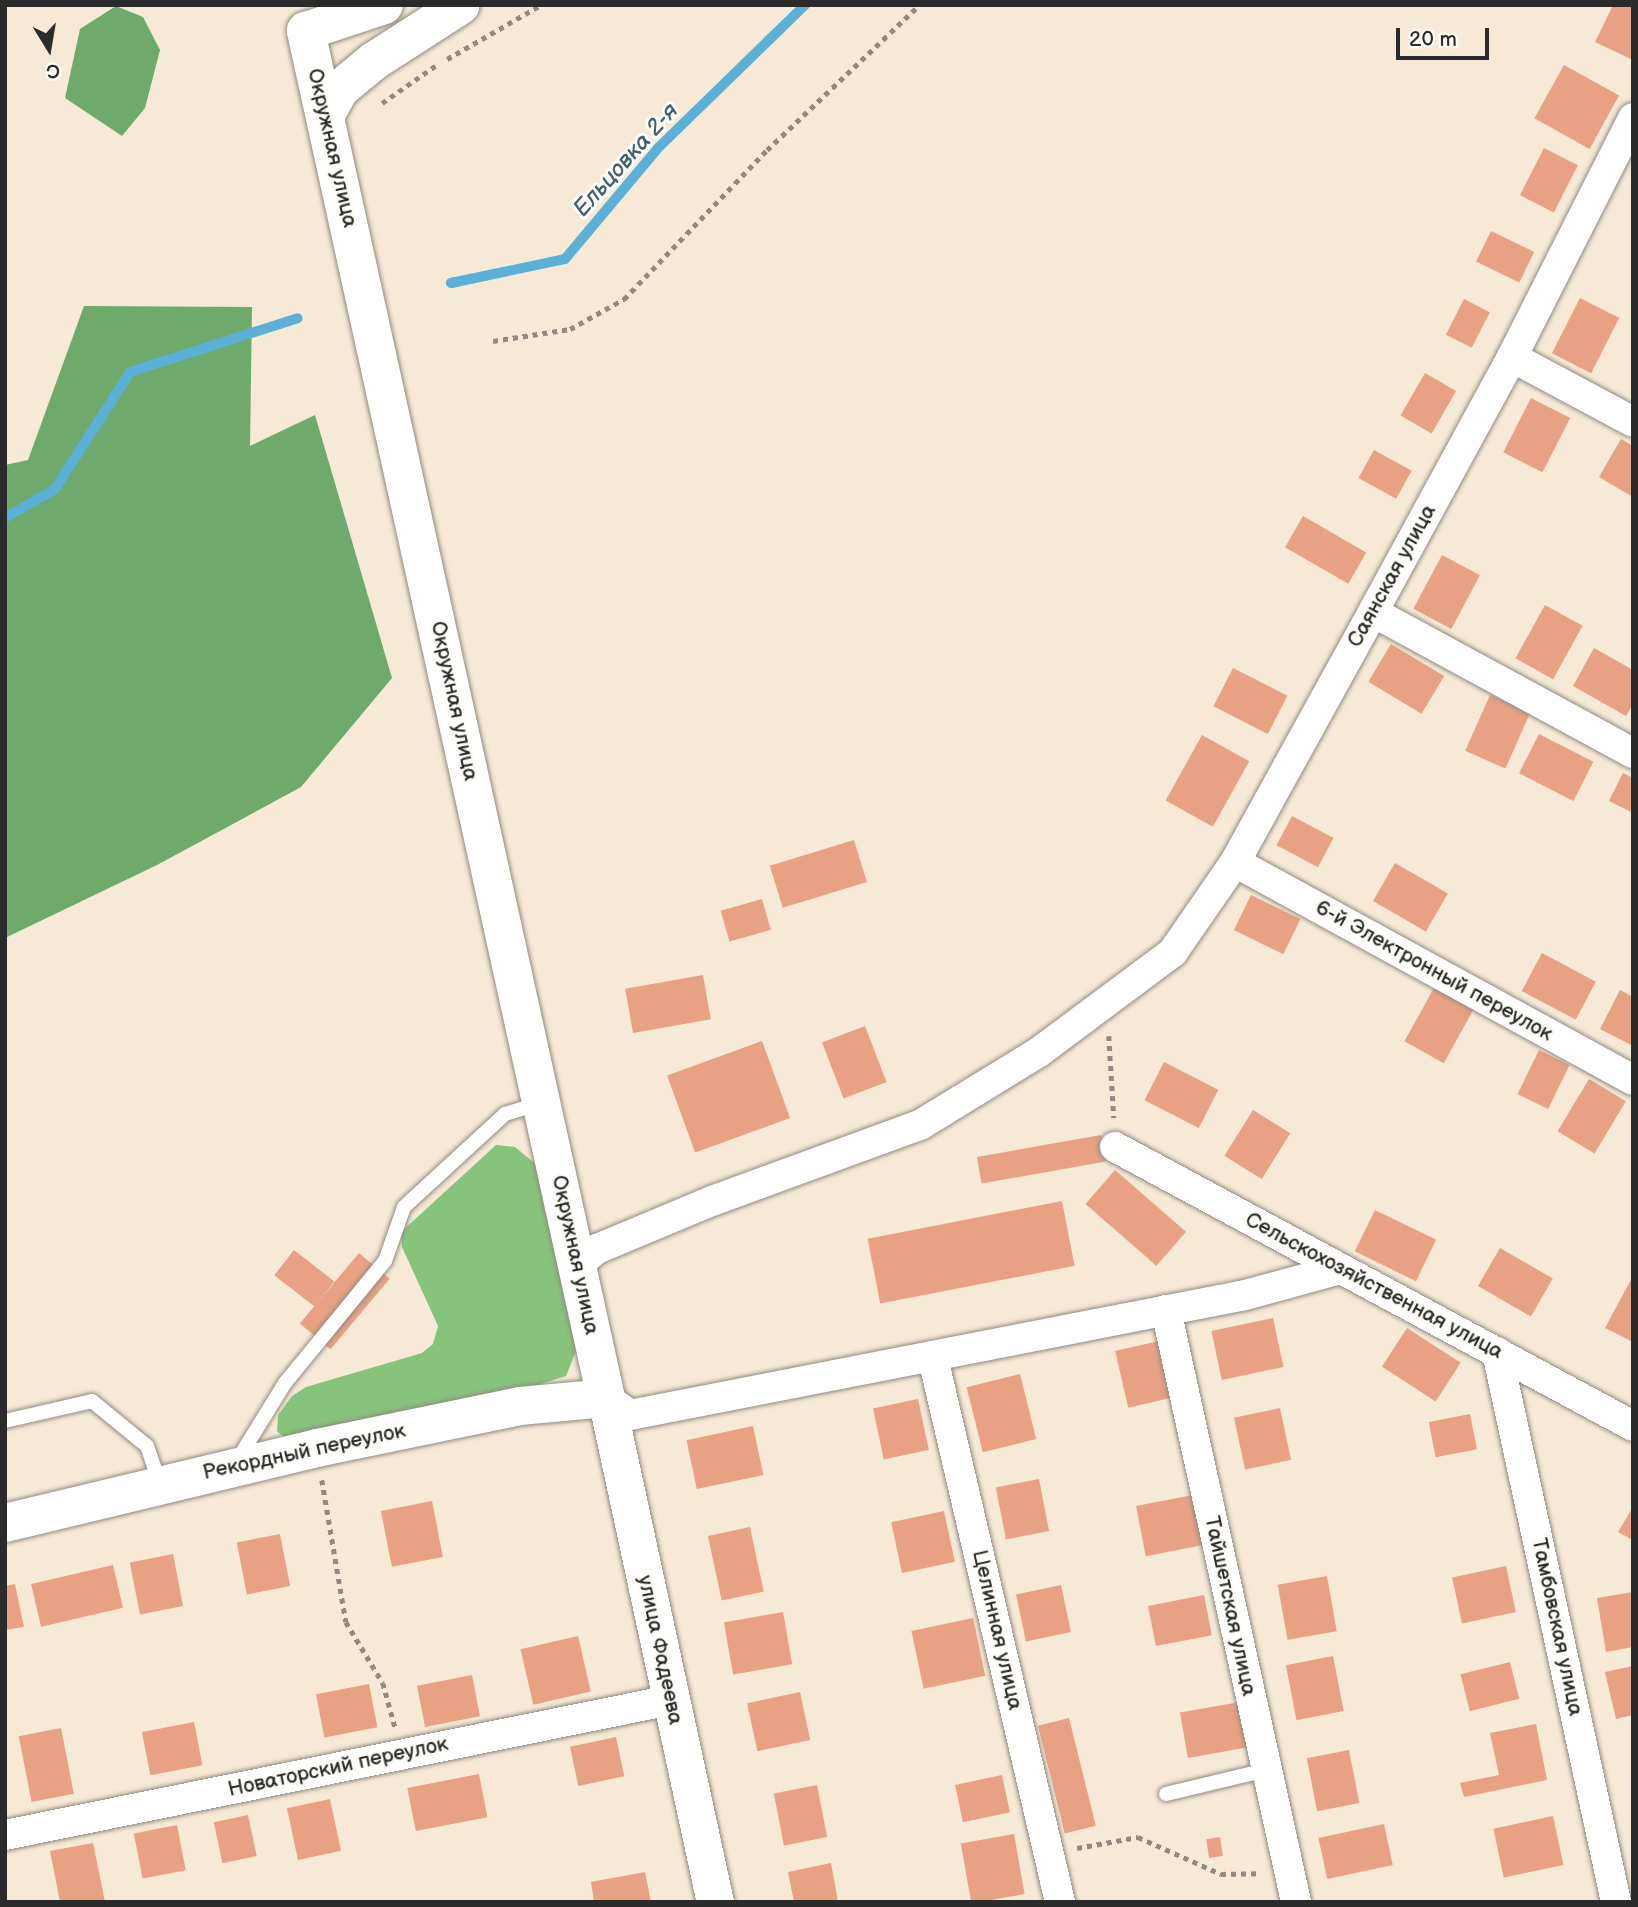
<!DOCTYPE html>
<html>
<head>
<meta charset="utf-8">
<style>
	body { margin:0 }
	#map { position:relative; width:1638px; height:1907px; overflow:hidden; background:#f6e9d5; font-family:"Balsamiq Sans",sans-serif }
	div>[style] { position:absolute }
	.green>* { inset:0; background:#87c47b }
	.forest>* { inset:0; background:#6daa6b }
	.stream>* { height:10px; margin:-5px; padding:0 5px; transform-origin:5px; border-radius:5px; background:#5ab0d7 }
	.building>* { inset:0; background:#e8a183; transform-origin:0 0 }
	.path>* { height:4.5px; margin-top:-2.25px; transform-origin:0; background:repeating-linear-gradient(90deg,#908a80 0 5px,transparent 0 10px) }
	.roads { filter:drop-shadow(0 0 2px #908a80) drop-shadow(0 0 2px #908a80) }
	.service>* { height:14px; margin:-7px; padding:0 7px; transform-origin:7px; border-radius:7px; background:#fff }
	.minor>* { height:30px; margin:-15px; padding:0 15px; transform-origin:15px; border-radius:15px; background:#fff }
	.tertiary>* { height:37px; margin:-18.5px; padding:0 18.5px; transform-origin:18.5px; border-radius:18.5px; background:#fff }
	.secondary>* { height:38px; margin:-19px; padding:0 19px; transform-origin:19px; border-radius:19px; background:#fff }
	span { translate:-50% -50%; white-space:nowrap; text-align:center; line-height:1.15; -webkit-text-stroke:6px #fdfcf7; paint-order:stroke }
	.street-label { font-size:21px; color:#2b2b2b }
	.water-label { font-size:23px; color:#3e6070; font-style:italic }
	.frame { position:absolute; inset:0; border:7px solid #2b2b2b; pointer-events:none }
	.north { position:absolute; left:14px; top:14px; width:70px; height:70px; -webkit-text-stroke:5px #fdfcf7; paint-order:stroke; rotate:169deg; font-size:19px; font-weight:700; line-height:28px; text-align:center; color:#2b2b2b }
	.north::after { content:''; display:block; margin:auto; width:24px; height:32px; background:#2b2b2b; clip-path:polygon(50% 0,100% 100%,50% 72%,0 100%) }
	.scale { position:absolute; left:1396px; top:28px; width:93px; height:32px; box-sizing:border-box; border:4px solid #2b2b2b; border-top:0; padding-left:9px; font-size:21px; line-height:24px; white-space:nowrap; color:#2b2b2b; -webkit-text-stroke:5px #fdfcf7; paint-order:stroke }
</style>
</head>
<body>
<div id="map">
	<div class="green">
		<div style="clip-path:polygon(496px 1145px,515px 1147px,543px 1170px,578px 1346px,566px 1376px,493px 1399px,290px 1443px,277px 1431px,278px 1415px,292px 1396px,306px 1387px,422px 1353px,433px 1344px,438px 1326px,402px 1247px,401px 1232px)"></div>
	</div>
	<div class="forest">
		<div style="clip-path:polygon(116px 6px,143px 17px,160px 50px,145px 108px,122px 136px,65px 98px,80px 29px)"></div>
		<div style="clip-path:polygon(84px 306px,252px 307px,250px 446px,315px 415px,392px 678px,301px 787px,157px 865px,5px 938px,5px 465px,28px 460px)"></div>
	</div>
	<div class="stream">
		<div style="left:456px;top:282px;width:5px;rotate:169deg"></div>
		<div style="left:451px;top:283px;width:116px;rotate:-11.9deg"></div>
		<div style="left:565px;top:259px;width:146px;rotate:-50deg"></div>
		<div style="left:659px;top:147px;width:204px;rotate:-44.2deg"></div>
		<div style="left:5px;top:518px;width:58px;rotate:-30.1deg"></div>
		<div style="left:55px;top:489px;width:139px;rotate:-57.3deg"></div>
		<div style="left:130px;top:372px;width:176px;rotate:-17.8deg"></div>
	</div>
	<div class="building">
		<div style="clip-path:polygon(1613px 5px,1633px 5px,1633px 60px,1595px 42px)"></div>
		<div style="left:1564px;top:65px;width:63px;height:61px;rotate:29deg"></div>
		<div style="left:1544px;top:148px;width:38px;height:53px;rotate:27deg"></div>
		<div style="left:1491px;top:231px;width:48px;height:34px;rotate:26deg"></div>
		<div style="left:1580px;top:298px;width:44px;height:62px;rotate:27deg"></div>
		<div style="left:1464px;top:299px;width:29px;height:40px;rotate:27deg"></div>
		<div style="left:1425px;top:373px;width:36px;height:49px;rotate:30deg"></div>
		<div style="left:1531px;top:398px;width:44px;height:61px;rotate:27deg"></div>
		<div style="clip-path:polygon(1621px 439px,1633px 446px,1633px 497px,1599px 477px)"></div>
		<div style="left:1374px;top:450px;width:43px;height:32px;rotate:29deg"></div>
		<div style="left:1303px;top:516px;width:73px;height:36px;rotate:30deg"></div>
		<div style="left:1442px;top:555px;width:43px;height:61px;rotate:28deg"></div>
		<div style="left:1545px;top:605px;width:43px;height:61px;rotate:29deg"></div>
		<div style="left:1391px;top:644px;width:62px;height:44px;rotate:31deg"></div>
		<div style="clip-path:polygon(1594px 648px,1633px 670px,1633px 704px,1626px 716px,1573px 686px)"></div>
		<div style="left:1233px;top:668px;width:61px;height:43px;rotate:27deg"></div>
		<div style="left:1490px;top:695px;width:44px;height:61px;rotate:24deg"></div>
		<div style="left:1539px;top:734px;width:61px;height:44px;rotate:27deg"></div>
		<div style="left:1202px;top:735px;width:54px;height:75px;rotate:29deg"></div>
		<div style="clip-path:polygon(1623px 773px,1633px 778px,1633px 813px,1609px 801px)"></div>
		<div style="left:1292px;top:816px;width:47px;height:33px;rotate:28deg"></div>
		<div style="left:854px;top:840px;width:44px;height:88px;rotate:73deg"></div>
		<div style="left:1395px;top:863px;width:61px;height:44px;rotate:30deg"></div>
		<div style="left:1251px;top:895px;width:55px;height:39px;rotate:26deg"></div>
		<div style="left:762px;top:899px;width:32px;height:43px;rotate:74deg"></div>
		<div style="left:1542px;top:953px;width:61px;height:43px;rotate:28deg"></div>
		<div style="left:703px;top:975px;width:45px;height:79px;rotate:80deg"></div>
		<div style="left:1434px;top:988px;width:45px;height:61px;rotate:29deg"></div>
		<div style="clip-path:polygon(1620px 990px,1633px 997px,1633px 1046px,1600px 1029px)"></div>
		<div style="left:865px;top:1026px;width:60px;height:46px;rotate:69deg"></div>
		<div style="left:762px;top:1041px;width:82px;height:101px;rotate:70deg"></div>
		<div style="left:1539px;top:1050px;width:34px;height:49px;rotate:26deg"></div>
		<div style="left:1164px;top:1062px;width:61px;height:43px;rotate:27deg"></div>
		<div style="left:1589px;top:1079px;width:43px;height:61px;rotate:31deg"></div>
		<div style="left:1253px;top:1110px;width:44px;height:54px;rotate:32deg"></div>
		<div style="left:1101px;top:1135px;width:27px;height:126px;rotate:80deg"></div>
		<div style="left:1115px;top:1170px;width:94px;height:45px;rotate:41deg"></div>
		<div style="left:1062px;top:1201px;width:66px;height:198px;rotate:79deg"></div>
		<div style="left:1375px;top:1210px;width:68px;height:46px;rotate:26deg"></div>
		<div style="left:1500px;top:1248px;width:61px;height:44px;rotate:30deg"></div>
		<div style="left:294px;top:1250px;width:51px;height:32px;rotate:38deg"></div>
		<div style="left:359px;top:1253px;width:40px;height:92px;rotate:40deg"></div>
		<div style="clip-path:polygon(1633px 1276px,1633px 1342px,1605px 1328px)"></div>
		<div style="left:1273px;top:1318px;width:50px;height:63px;rotate:78deg"></div>
		<div style="left:1407px;top:1328px;width:64px;height:46px;rotate:33deg"></div>
		<div style="left:1159px;top:1341px;width:58px;height:45px;rotate:77deg"></div>
		<div style="left:1020px;top:1374px;width:67px;height:55px;rotate:76deg"></div>
		<div style="left:918px;top:1399px;width:52px;height:46px;rotate:78deg"></div>
		<div style="left:1280px;top:1408px;width:53px;height:47px;rotate:78deg"></div>
		<div style="left:1470px;top:1414px;width:36px;height:42px;rotate:79deg"></div>
		<div style="left:753px;top:1426px;width:50px;height:68px;rotate:78deg"></div>
		<div style="left:1039px;top:1479px;width:53px;height:44px;rotate:79deg"></div>
		<div style="left:1193px;top:1495px;width:51px;height:58px;rotate:79deg"></div>
		<div style="left:432px;top:1501px;width:57px;height:52px;rotate:79deg"></div>
		<div style="clip-path:polygon(1633px 1507px,1633px 1540px,1618px 1532px)"></div>
		<div style="left:944px;top:1511px;width:52px;height:54px;rotate:78deg"></div>
		<div style="left:750px;top:1527px;width:66px;height:43px;rotate:78deg"></div>
		<div style="left:280px;top:1534px;width:53px;height:44px;rotate:79deg"></div>
		<div style="left:173px;top:1554px;width:53px;height:44px;rotate:79deg"></div>
		<div style="left:113px;top:1565px;width:44px;height:84px;rotate:77deg"></div>
		<div style="left:1506px;top:1566px;width:47px;height:55px;rotate:78deg"></div>
		<div style="left:1327px;top:1576px;width:56px;height:50px;rotate:80deg"></div>
		<div style="clip-path:polygon(15px 1584px,24px 1627px,5px 1630px,5px 1586px)"></div>
		<div style="left:1061px;top:1585px;width:48px;height:46px;rotate:78deg"></div>
		<div style="clip-path:polygon(1633px 1592px,1633px 1647px,1606px 1652px,1597px 1598px)"></div>
		<div style="left:1204px;top:1595px;width:41px;height:57px;rotate:79deg"></div>
		<div style="left:783px;top:1612px;width:53px;height:60px;rotate:80deg"></div>
		<div style="left:973px;top:1618px;width:59px;height:63px;rotate:78deg"></div>
		<div style="left:578px;top:1636px;width:57px;height:59px;rotate:77deg"></div>
		<div style="left:1333px;top:1656px;width:56px;height:48px;rotate:79deg"></div>
		<div style="left:1510px;top:1662px;width:38px;height:51px;rotate:76deg"></div>
		<div style="clip-path:polygon(1633px 1666px,1633px 1715px,1616px 1719px,1605px 1672px)"></div>
		<div style="left:472px;top:1675px;width:42px;height:56px;rotate:79deg"></div>
		<div style="left:369px;top:1684px;width:44px;height:54px;rotate:79deg"></div>
		<div style="left:800px;top:1692px;width:49px;height:54px;rotate:78deg"></div>
		<div style="left:1240px;top:1702px;width:46px;height:61px;rotate:80deg"></div>
		<div style="left:1069px;top:1718px;width:111px;height:32px;rotate:76deg"></div>
		<div style="left:194px;top:1722px;width:44px;height:53px;rotate:79deg"></div>
		<div style="clip-path:polygon(1536px 1724px,1547px 1780px,1464px 1797px,1460px 1783px,1499px 1775px,1490px 1733px)"></div>
		<div style="left:61px;top:1728px;width:67px;height:43px;rotate:79deg"></div>
		<div style="left:616px;top:1737px;width:40px;height:47px;rotate:78deg"></div>
		<div style="left:1349px;top:1750px;width:54px;height:43px;rotate:79deg"></div>
		<div style="left:479px;top:1774px;width:44px;height:73px;rotate:79deg"></div>
		<div style="left:1002px;top:1775px;width:38px;height:48px;rotate:78deg"></div>
		<div style="left:817px;top:1785px;width:53px;height:44px;rotate:79deg"></div>
		<div style="left:330px;top:1799px;width:53px;height:44px;rotate:78deg"></div>
		<div style="left:248px;top:1815px;width:42px;height:35px;rotate:78deg"></div>
		<div style="left:1553px;top:1816px;width:50px;height:61px;rotate:78deg"></div>
		<div style="left:1384px;top:1824px;width:42px;height:67px;rotate:78deg"></div>
		<div style="left:177px;top:1825px;width:46px;height:44px;rotate:79deg"></div>
		<div style="left:1014px;top:1834px;width:61px;height:54px;rotate:80deg"></div>
		<div style="left:1220px;top:1837px;width:19px;height:14px;rotate:81deg"></div>
		<div style="clip-path:polygon(93px 1843px,105px 1902px,60px 1902px,50px 1851px)"></div>
		<div style="clip-path:polygon(831px 1863px,838px 1902px,794px 1902px,788px 1872px)"></div>
		<div style="clip-path:polygon(645px 1872px,651px 1902px,594px 1902px,591px 1882px)"></div>
	</div>
	<div class="path">
		<div style="left:447px;top:59px;width:108px;rotate:-29.9deg"></div>
		<div style="left:382px;top:103px;width:65px;rotate:-34.9deg"></div>
		<div style="left:493px;top:341px;width:78px;rotate:-8.9deg"></div>
		<div style="left:570px;top:329px;width:62px;rotate:-29.1deg"></div>
		<div style="left:624px;top:299px;width:207px;rotate:-46.2deg"></div>
		<div style="left:767px;top:150px;width:210px;rotate:-43.6deg"></div>
		<div style="left:1109px;top:1036px;width:82px;rotate:86.5deg"></div>
		<div style="left:322px;top:1480px;width:144px;rotate:80.4deg"></div>
		<div style="left:346px;top:1622px;width:71px;rotate:58.8deg"></div>
		<div style="left:383px;top:1683px;width:46px;rotate:74.7deg"></div>
		<div style="left:1077px;top:1848px;width:62px;rotate:-10.2deg"></div>
		<div style="left:1138px;top:1837px;width:91px;rotate:24deg"></div>
		<div style="left:1221px;top:1874px;width:39px;rotate:-1deg"></div>
	</div>
	<div class="roads">
		<div class="service">
			<div style="left:5px;top:1421px;width:89px;rotate:-12.9deg"></div>
			<div style="left:92px;top:1401px;width:71px;rotate:39.3deg"></div>
			<div style="left:147px;top:1446px;width:39px;rotate:71deg"></div>
			<div style="left:238px;top:1459px;width:89px;rotate:-58.3deg"></div>
			<div style="left:285px;top:1383px;width:158px;rotate:-50.7deg"></div>
			<div style="left:385px;top:1261px;width:57px;rotate:-70.6deg"></div>
			<div style="left:404px;top:1207px;width:137px;rotate:-42.6deg"></div>
			<div style="left:505px;top:1114px;width:34px;rotate:-17deg"></div>
			<div style="left:1166px;top:1794px;width:103px;rotate:-13.5deg"></div>
		</div>
		<div class="minor">
			<div style="left:1512px;top:357px;width:137px;rotate:28.2deg"></div>
			<div style="left:1373px;top:612px;width:296px;rotate:28.5deg"></div>
			<div style="left:1235px;top:862px;width:454px;rotate:28.7deg"></div>
			<div style="left:1115px;top:1147px;width:588px;rotate:28.31deg"></div>
			<div style="left:577px;top:1265px;width:26px;rotate:-39deg"></div>
			<div style="left:597px;top:1249px;width:125px;rotate:-22.7deg"></div>
			<div style="left:712px;top:1201px;width:221px;rotate:-20.1deg"></div>
			<div style="left:920px;top:1125px;width:140px;rotate:-31.5deg"></div>
			<div style="left:1039px;top:1052px;width:167px;rotate:-36.7deg"></div>
			<div style="left:1173px;top:952px;width:109px;rotate:-55.4deg"></div>
			<div style="left:1235px;top:862px;width:286px;rotate:-61.1deg"></div>
			<div style="left:1373px;top:612px;width:290px;rotate:-61.4deg"></div>
			<div style="left:1512px;top:357px;width:268px;rotate:-63.1deg"></div>
			<div style="left:1166px;top:1310px;width:606px;rotate:77.61deg"></div>
			<div style="left:1497px;top:1352px;width:563px;rotate:77.79deg"></div>
			<div style="left:933px;top:1358px;width:559px;rotate:76.86deg"></div>
			<div style="left:606px;top:1398px;width:29px;rotate:35deg"></div>
			<div style="left:630px;top:1415px;width:627px;rotate:-11.04deg"></div>
			<div style="left:1245px;top:1295px;width:99px;rotate:-15.2deg"></div>
			<div style="left:5px;top:1835px;width:680px;rotate:-11.46deg"></div>
		</div>
		<div class="tertiary">
			<div style="left:606px;top:1398px;width:516px;rotate:77.8deg"></div>
		</div>
		<div class="secondary">
			<div style="left:325px;top:116px;width:31px;rotate:-61deg"></div>
			<div style="left:340px;top:89px;width:44px;rotate:-39.5deg"></div>
			<div style="left:374px;top:61px;width:103px;rotate:-32.8deg"></div>
			<div style="left:5px;top:1523px;width:321px;rotate:-13.5deg"></div>
			<div style="left:317px;top:1448px;width:207px;rotate:-11.7deg"></div>
			<div style="left:520px;top:1406px;width:86px;rotate:-5.3deg"></div>
			<div style="left:606px;top:1398px;width:1400px;rotate:-102.38deg"></div>
			<div style="left:306px;top:31px;width:82px;rotate:-18.4deg"></div>
		</div>
	</div>
	<div class="street-label">
		<span style="left:332px;top:148px;rotate:77deg">Окружная улица</span>
		<span style="left:1392px;top:576px;rotate:-61deg">Саянская улица</span>
		<span style="left:454px;top:701px;rotate:78deg">Окружная улица</span>
		<span style="left:1434px;top:971px;rotate:29deg">6-й Электронный переулок</span>
		<span style="left:575px;top:1255px;rotate:78deg">Окружная улица</span>
		<span style="left:1374px;top:1286px;rotate:28deg">Сельскохозяйственная улица</span>
		<span style="left:304px;top:1452px;rotate:-12deg">Рекордный переулок</span>
		<span style="left:1230px;top:1606px;rotate:78deg">Тайшетская улица</span>
		<span style="left:1557px;top:1627px;rotate:78deg">Тамбовская улица</span>
		<span style="left:997px;top:1630px;rotate:77deg">Целинная улица</span>
		<span style="left:660px;top:1650px;rotate:78deg">улица Фадеева</span>
		<span style="left:338px;top:1767px;rotate:-12deg">Новаторский переулок</span>
	</div>
	<div class="water-label">
		<span style="left:626px;top:160px;rotate:-48deg">Ельцовка 2-я</span>
	</div>
	<div class="frame"></div>
	<div class="north">С</div>
	<div class="scale">20 m</div>
</div>
</body>
</html>
